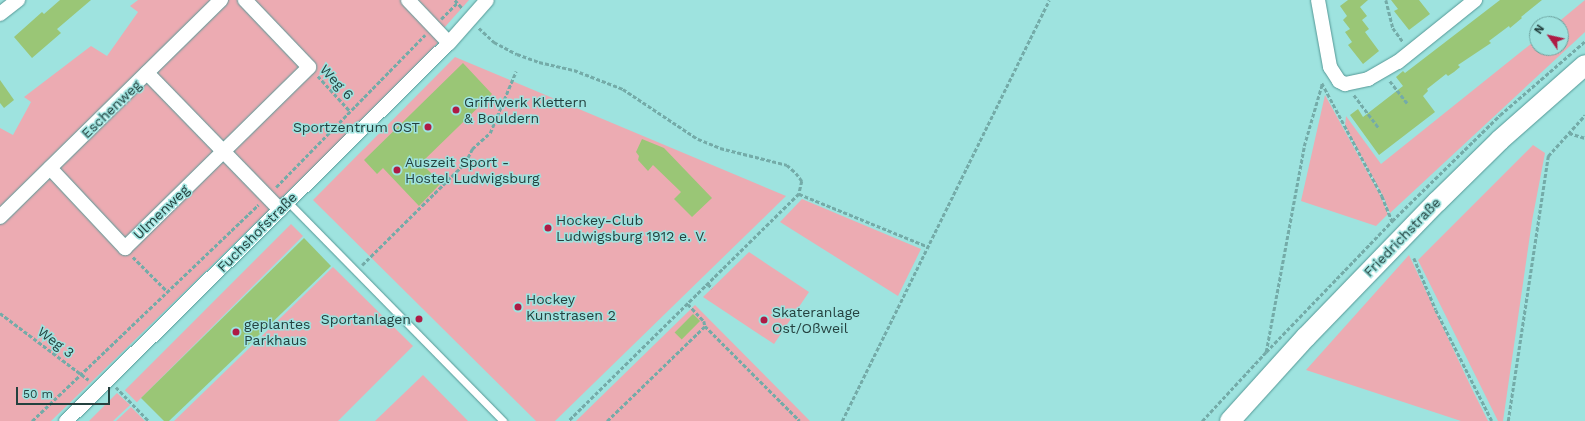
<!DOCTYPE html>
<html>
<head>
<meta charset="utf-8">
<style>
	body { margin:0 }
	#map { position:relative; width:1585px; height:421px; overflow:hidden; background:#9ee3df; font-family:"Work Sans",sans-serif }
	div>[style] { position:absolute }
	.green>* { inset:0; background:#ecabb2; transform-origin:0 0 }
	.building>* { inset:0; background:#9ac676; transform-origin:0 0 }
	.path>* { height:2.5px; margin-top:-1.25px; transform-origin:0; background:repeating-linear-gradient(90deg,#74aba8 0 4px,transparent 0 6px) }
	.roads { filter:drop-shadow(0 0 1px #559896) drop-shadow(0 0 1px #559896) }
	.service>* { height:7px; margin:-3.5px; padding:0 3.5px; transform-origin:3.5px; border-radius:3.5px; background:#fff }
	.minor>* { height:14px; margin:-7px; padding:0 7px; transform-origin:7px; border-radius:7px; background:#fff }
	.secondary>* { height:20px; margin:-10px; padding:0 10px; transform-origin:10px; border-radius:10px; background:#fff }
	.dots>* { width:11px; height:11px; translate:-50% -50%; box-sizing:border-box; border:2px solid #9ee3df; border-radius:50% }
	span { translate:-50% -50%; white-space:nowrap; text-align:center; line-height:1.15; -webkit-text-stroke:3px #9ee3df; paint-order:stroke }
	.street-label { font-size:14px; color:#24413f }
	.poi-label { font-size:14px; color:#24413f }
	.left { translate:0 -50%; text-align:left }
	.right { translate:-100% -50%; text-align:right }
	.north { position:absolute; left:1529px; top:16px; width:40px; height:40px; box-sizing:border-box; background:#9ee3df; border:1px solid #6da29f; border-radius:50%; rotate:304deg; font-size:11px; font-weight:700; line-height:16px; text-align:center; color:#24413f }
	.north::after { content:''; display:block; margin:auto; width:14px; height:18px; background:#ae1b45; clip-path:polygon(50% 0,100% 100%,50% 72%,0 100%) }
	.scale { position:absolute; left:16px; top:387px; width:94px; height:18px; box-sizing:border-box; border:2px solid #24413f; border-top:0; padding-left:5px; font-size:12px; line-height:14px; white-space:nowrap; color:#24413f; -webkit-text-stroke:3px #9ee3df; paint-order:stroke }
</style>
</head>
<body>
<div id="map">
	<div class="green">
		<div style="clip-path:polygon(138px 0,408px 0,437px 38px,438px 43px,333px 148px,51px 421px,0 421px,0 128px,13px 135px,31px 102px,24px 97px,91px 46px,107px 56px,138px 12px,130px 6px)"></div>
		<div style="clip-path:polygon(418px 0,469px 0,444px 28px)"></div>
		<div style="clip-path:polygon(1585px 0,1585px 32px,1390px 213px,1383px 196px,1345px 126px,1346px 116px,1381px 164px,1537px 39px,1537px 48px,1561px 48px,1561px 24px,1556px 24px)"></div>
		<div style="clip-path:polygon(455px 57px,786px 196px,555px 421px,536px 421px,313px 200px)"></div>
		<div style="clip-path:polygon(1325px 95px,1381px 197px,1388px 214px,1376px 226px,1301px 201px)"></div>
		<div style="clip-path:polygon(1533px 145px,1545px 153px,1532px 221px,1503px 421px,1498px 421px,1418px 260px)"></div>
		<div style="clip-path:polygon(802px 199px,921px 249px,898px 296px,780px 222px)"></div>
		<div style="left:291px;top:224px;width:17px;height:235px;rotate:45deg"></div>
		<div style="clip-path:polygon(749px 252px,809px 292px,774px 344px,703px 297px)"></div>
		<div style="clip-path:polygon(1409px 255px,1471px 387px,1488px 421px,1461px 421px,1306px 370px)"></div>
		<div style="clip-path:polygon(333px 267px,413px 346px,338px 421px,174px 421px)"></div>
		<div style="clip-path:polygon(695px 305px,810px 421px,576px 421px)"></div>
		<div style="clip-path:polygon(423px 375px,468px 421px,375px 421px)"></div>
		<div style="clip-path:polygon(117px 393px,130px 405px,113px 421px,89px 421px)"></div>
		<div style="clip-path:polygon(131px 407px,145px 421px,116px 421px)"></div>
	</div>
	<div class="building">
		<div style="clip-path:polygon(60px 0,91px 0,57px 29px,61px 33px,32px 58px,14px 37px,42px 12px,44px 14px)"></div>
		<div style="clip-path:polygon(1348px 0,1368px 0,1360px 7px,1367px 16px,1362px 20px,1369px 29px,1365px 32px,1379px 51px,1363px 64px,1348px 45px,1352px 42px,1345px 32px,1350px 29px,1343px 20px,1347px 16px,1340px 6px)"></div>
		<div style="clip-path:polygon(1391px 0,1419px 0,1430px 14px,1409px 30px,1394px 11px,1398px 9px)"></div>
		<div style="clip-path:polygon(1500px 0,1542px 0,1521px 17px,1522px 18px,1510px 28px,1509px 26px,1489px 41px,1491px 43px,1458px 65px,1460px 67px,1454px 72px,1448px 76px,1446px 74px,1427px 89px,1428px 91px,1423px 96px,1435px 112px,1379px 155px,1350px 115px,1358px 109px,1363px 117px,1403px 86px,1396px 77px,1403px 71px,1405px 73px)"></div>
		<div style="clip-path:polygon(463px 63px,492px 94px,421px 163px,441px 183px,419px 206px,383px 168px,377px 174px,364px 160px)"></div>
		<div style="clip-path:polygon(0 80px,14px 100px,4px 108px,0 103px)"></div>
		<div style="clip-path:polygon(642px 139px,664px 148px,712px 198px,692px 217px,674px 199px,681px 192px,653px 165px,648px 171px,638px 160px,639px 156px,636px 152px)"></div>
		<div style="clip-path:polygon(304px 238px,331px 266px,169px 421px,164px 421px,141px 398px)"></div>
		<div style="left:693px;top:314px;width:10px;height:26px;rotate:45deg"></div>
	</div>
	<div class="path">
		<div style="left:455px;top:0;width:12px;rotate:48deg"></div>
		<div style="left:1386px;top:0;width:29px;rotate:76deg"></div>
		<div style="left:1393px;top:28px;width:17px;rotate:54deg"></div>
		<div style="left:441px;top:19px;width:24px;rotate:-45deg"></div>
		<div style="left:479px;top:28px;width:21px;rotate:43deg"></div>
		<div style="left:494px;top:42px;width:26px;rotate:28deg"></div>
		<div style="left:517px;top:54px;width:23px;rotate:20deg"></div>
		<div style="left:539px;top:62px;width:36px;rotate:13deg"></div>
		<div style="left:574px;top:70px;width:53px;rotate:21.2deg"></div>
		<div style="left:623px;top:89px;width:90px;rotate:33.7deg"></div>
		<div style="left:698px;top:139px;width:24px;rotate:22deg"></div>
		<div style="left:720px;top:148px;width:69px;rotate:14.2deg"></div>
		<div style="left:787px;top:165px;width:12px;rotate:42deg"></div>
		<div style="left:796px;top:173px;width:10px;rotate:53deg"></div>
		<div style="left:802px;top:181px;width:13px;rotate:103deg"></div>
		<div style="left:799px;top:194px;width:323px;rotate:135.4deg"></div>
		<div style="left:318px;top:76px;width:47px;rotate:47.6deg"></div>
		<div style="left:1390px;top:81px;width:29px;rotate:52deg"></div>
		<div style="left:1322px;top:83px;width:128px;rotate:62deg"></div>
		<div style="left:1382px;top:196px;width:27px;rotate:68deg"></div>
		<div style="left:1354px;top:95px;width:41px;rotate:52.9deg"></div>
		<div style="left:1569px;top:133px;width:17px;rotate:17deg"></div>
		<div style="left:276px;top:187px;width:213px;rotate:-45.6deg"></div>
		<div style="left:799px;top:194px;width:140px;rotate:22.2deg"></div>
		<div style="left:133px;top:257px;width:49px;rotate:45deg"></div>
		<div style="left:1414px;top:258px;width:56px;rotate:67.1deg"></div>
		<div style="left:1436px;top:310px;width:124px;rotate:63.2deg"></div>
		<div style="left:362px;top:265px;width:145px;rotate:-44.7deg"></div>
		<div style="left:465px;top:163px;width:16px;rotate:-63deg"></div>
		<div style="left:472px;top:149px;width:24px;rotate:-42deg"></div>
		<div style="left:490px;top:133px;width:67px;rotate:-67.2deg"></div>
		<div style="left:708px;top:284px;width:6px;rotate:45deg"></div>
		<div style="left:688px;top:304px;width:23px;rotate:47deg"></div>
		<div style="left:704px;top:321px;width:5px;rotate:79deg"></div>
		<div style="left:0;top:313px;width:111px;rotate:37deg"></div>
		<div style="left:1266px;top:352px;width:209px;rotate:-79.5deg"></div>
		<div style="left:1304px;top:146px;width:65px;rotate:-73.8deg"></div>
		<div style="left:116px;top:387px;width:47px;rotate:45.9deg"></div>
		<div style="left:32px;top:421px;width:313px;rotate:-43.7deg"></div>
		<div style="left:607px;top:421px;width:136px;rotate:-44.1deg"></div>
		<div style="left:705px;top:326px;width:134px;rotate:45deg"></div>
		<div style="left:842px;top:421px;width:469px;rotate:-63.8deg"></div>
		<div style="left:1202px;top:421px;width:94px;rotate:-47.2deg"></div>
		<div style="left:1266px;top:352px;width:182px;rotate:-46.1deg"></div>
		<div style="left:1392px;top:221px;width:151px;rotate:-44.5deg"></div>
		<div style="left:1500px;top:115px;width:113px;rotate:-41deg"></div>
		<div style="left:1508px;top:421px;width:268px;rotate:-81.4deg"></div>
		<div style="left:1548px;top:156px;width:55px;rotate:-47.9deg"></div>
	</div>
	<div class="roads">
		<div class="service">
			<div style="left:288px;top:202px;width:307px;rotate:45.5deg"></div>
		</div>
		<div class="minor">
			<div style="left:408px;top:0;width:59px;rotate:46.4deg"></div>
			<div style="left:1318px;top:0;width:68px;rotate:79.8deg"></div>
			<div style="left:1330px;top:67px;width:17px;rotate:57deg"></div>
			<div style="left:1339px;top:81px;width:7px;rotate:27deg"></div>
			<div style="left:1345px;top:84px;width:24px;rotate:-12deg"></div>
			<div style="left:1368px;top:79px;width:34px;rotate:-30deg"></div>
			<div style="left:1398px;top:62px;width:99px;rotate:-38.8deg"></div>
			<div style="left:0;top:14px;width:23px;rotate:-38deg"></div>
			<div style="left:147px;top:73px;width:191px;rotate:45.8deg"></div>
			<div style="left:50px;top:168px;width:110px;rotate:46.8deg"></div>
			<div style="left:125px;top:248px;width:258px;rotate:-44.5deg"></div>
			<div style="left:309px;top:67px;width:93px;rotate:-133.7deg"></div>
			<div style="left:0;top:217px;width:310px;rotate:-44.5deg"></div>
			<div style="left:66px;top:421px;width:538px;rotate:-44.62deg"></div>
			<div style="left:449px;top:43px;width:57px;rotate:-48.5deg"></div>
		</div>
		<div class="secondary">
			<div style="left:1230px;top:421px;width:113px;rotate:-47.9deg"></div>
			<div style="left:1306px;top:337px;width:188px;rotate:-45.9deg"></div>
			<div style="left:1437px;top:202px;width:88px;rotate:-44.5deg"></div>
			<div style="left:1500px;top:140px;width:113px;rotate:-41.4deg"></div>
		</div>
	</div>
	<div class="dots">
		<div style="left:456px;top:110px;background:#ae1b45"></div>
		<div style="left:428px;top:127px;background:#ae1b45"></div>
		<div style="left:397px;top:170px;background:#ae1b45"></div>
		<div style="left:548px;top:228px;background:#ae1b45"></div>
		<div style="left:518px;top:307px;background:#ae1b45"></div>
		<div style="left:419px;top:319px;background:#ae1b45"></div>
		<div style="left:764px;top:320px;background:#ae1b45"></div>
		<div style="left:236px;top:332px;background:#ae1b45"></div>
	</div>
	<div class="street-label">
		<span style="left:337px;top:82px;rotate:47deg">Weg 6</span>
		<span style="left:111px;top:109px;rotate:-44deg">Eschenweg</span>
		<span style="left:161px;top:212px;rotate:-44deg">Ulmenweg</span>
		<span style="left:257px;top:232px;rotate:-45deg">Fuchshofstraße</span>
		<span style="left:1402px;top:237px;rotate:-46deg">Friedrichstraße</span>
		<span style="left:56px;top:342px;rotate:37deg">Weg 3</span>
	</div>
	<div class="poi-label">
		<span class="left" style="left:464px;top:110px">Griffwerk Klettern<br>&amp; Bouldern</span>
		<span class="right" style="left:420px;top:127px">Sportzentrum OST</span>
		<span class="left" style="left:405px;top:170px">Auszeit Sport -<br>Hostel Ludwigsburg</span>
		<span class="left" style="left:556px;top:228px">Hockey-Club<br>Ludwigsburg 1912 e. V.</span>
		<span class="left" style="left:526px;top:307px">Hockey<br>Kunstrasen 2</span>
		<span class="left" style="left:772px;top:320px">Skateranlage<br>Ost/Oßweil</span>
		<span class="right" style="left:411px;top:319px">Sportanlagen</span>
		<span class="left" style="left:244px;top:332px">geplantes<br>Parkhaus</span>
	</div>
	<div class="north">N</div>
	<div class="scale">50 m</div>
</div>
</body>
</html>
